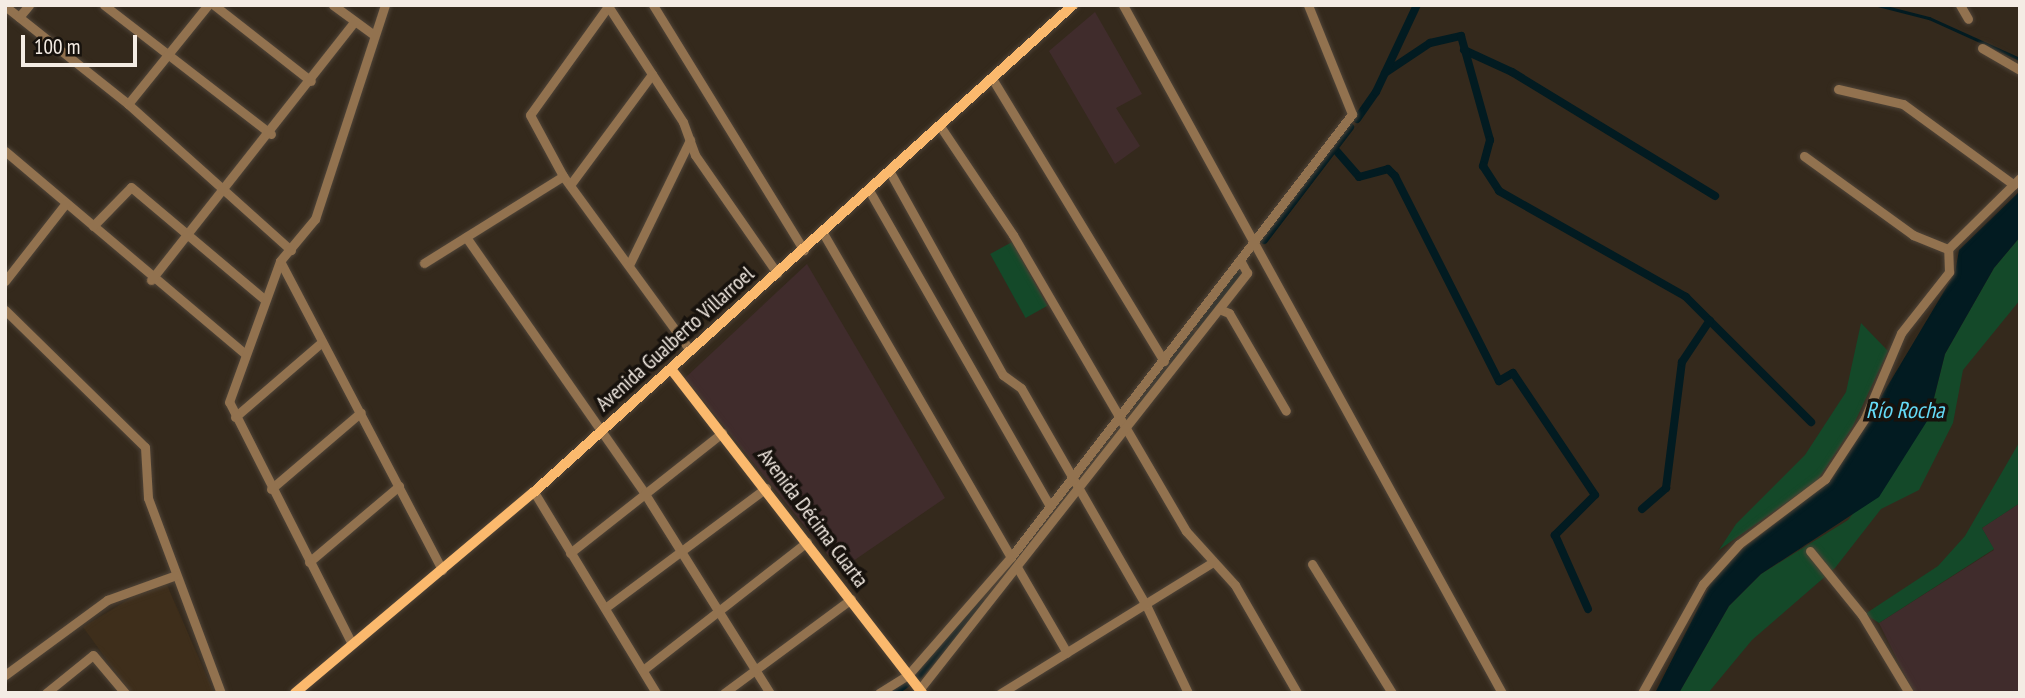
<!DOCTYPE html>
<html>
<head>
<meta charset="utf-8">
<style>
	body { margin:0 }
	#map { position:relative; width:2025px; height:698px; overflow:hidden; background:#34291c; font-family:"PT Sans Narrow",sans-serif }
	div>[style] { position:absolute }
	.industrial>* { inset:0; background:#402c2c }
	.built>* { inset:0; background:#3e2e1b }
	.green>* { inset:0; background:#144929; transform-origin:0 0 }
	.water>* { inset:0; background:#021b21 }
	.stream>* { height:2.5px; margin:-1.25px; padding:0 1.25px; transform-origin:1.25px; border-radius:1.25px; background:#021b21 }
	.canal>* { height:8px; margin:-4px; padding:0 4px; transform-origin:4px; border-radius:4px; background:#021b21 }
	.roads { filter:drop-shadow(0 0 2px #4f4438) drop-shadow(0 0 2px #4f4438) }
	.minor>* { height:9px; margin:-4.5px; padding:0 4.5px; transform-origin:4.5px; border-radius:4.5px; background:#92724f }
	.major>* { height:10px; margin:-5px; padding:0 5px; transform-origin:5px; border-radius:5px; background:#fbb96d }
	span { translate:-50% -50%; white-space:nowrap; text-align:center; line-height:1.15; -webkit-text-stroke:7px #17120d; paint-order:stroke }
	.street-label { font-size:21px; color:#f4ece4 }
	.water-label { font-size:23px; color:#64daf6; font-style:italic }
	.frame { position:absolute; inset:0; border:7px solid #f4ece4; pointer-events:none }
	.scale { position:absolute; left:21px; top:35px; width:116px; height:32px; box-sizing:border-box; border:4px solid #f4ece4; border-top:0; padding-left:9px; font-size:21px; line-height:24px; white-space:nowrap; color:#f4ece4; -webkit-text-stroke:5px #17120d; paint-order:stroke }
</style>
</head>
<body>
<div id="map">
	<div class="industrial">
		<div style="clip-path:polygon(1095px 12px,1142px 94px,1116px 108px,1140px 146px,1115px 164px,1049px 51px)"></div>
		<div style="clip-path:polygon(807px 264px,945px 498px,840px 570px,685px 378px)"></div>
		<div style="clip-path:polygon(2020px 503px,2020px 693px,1914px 693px,1879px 623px,1994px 550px,1982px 528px)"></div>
	</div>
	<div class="built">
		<div style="clip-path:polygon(164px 578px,214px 693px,131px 693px,83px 627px)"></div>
	</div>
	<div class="green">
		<div style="clip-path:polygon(2020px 237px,2020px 300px,1963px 370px,1953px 423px,1919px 490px,1881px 509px,1835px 568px,1752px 640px,1708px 693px,1679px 693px,1729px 606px,1761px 574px,1848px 520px,1929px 418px,1945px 354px,1994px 268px)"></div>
		<div style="left:1012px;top:242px;width:73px;height:25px;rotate:61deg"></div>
		<div style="clip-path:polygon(1861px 323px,1888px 351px,1853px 426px,1817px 481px,1719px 550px,1736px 524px,1805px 455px,1846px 392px)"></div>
		<div style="clip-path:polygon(2020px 441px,2020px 503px,1982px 528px,1994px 549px,1879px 623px,1865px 614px,1938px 566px,1965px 536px)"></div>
	</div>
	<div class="water">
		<div style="clip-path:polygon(2020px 191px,2020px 237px,1994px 268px,1945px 354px,1929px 418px,1879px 497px,1761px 574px,1729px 606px,1679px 693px,1655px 693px,1711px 583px,1740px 551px,1832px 479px,1955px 273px,1959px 250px)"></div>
	</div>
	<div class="stream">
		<div style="left:1878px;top:5px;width:53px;rotate:14.3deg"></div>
		<div style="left:1929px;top:18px;width:100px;rotate:24.3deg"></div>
	</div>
	<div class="canal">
		<div style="left:1464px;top:50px;width:53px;rotate:24.6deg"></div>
		<div style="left:1512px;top:72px;width:238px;rotate:31.4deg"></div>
		<div style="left:1385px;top:73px;width:54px;rotate:-33.7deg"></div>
		<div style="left:1430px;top:43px;width:32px;rotate:-13deg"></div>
		<div style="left:1461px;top:36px;width:108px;rotate:74.4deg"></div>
		<div style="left:1490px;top:140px;width:27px;rotate:105deg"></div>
		<div style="left:1483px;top:166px;width:30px;rotate:57deg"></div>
		<div style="left:1499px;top:191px;width:215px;rotate:29.5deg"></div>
		<div style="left:1686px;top:297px;width:177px;rotate:45deg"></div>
		<div style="left:1357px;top:119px;width:33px;rotate:-55deg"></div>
		<div style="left:1376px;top:92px;width:96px;rotate:-64.8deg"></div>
		<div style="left:1334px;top:148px;width:38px;rotate:49deg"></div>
		<div style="left:1359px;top:177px;width:30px;rotate:-15deg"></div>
		<div style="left:1388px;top:169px;width:10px;rotate:45deg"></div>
		<div style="left:1395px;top:176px;width:230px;rotate:63.1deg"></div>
		<div style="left:1499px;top:381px;width:16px;rotate:-30deg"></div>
		<div style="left:1513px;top:373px;width:147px;rotate:56.1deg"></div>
		<div style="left:1595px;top:495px;width:57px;rotate:135deg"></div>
		<div style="left:1555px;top:535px;width:81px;rotate:66deg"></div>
		<div style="left:1264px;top:240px;width:142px;rotate:-52.7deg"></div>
		<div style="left:1199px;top:324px;width:66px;rotate:-52.4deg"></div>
		<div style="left:1137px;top:406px;width:89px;rotate:-53.3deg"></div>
		<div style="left:1642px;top:509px;width:32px;rotate:-41deg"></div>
		<div style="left:1666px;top:488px;width:127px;rotate:-82.8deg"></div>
		<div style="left:1682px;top:362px;width:50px;rotate:-56.3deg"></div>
		<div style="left:917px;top:677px;width:98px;rotate:-48.7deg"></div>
		<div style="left:893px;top:693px;width:16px;rotate:-35deg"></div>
	</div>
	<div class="roads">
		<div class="minor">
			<div style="left:104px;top:5px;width:211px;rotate:37.7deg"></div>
			<div style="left:214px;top:5px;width:123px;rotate:38.1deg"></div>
			<div style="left:333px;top:5px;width:51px;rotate:36.2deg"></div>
			<div style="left:609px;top:5px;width:135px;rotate:125.7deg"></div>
			<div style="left:530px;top:115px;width:69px;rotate:61.6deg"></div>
			<div style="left:563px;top:176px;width:215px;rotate:53.9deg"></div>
			<div style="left:653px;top:5px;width:288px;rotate:58.4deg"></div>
			<div style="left:1123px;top:5px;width:785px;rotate:61.15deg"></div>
			<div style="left:1960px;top:5px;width:16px;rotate:60deg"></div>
			<div style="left:5px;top:6px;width:157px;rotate:38.5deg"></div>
			<div style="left:128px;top:104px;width:219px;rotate:41.9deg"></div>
			<div style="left:608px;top:6px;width:138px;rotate:57.1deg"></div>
			<div style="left:683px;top:122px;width:35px;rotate:70deg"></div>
			<div style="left:695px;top:155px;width:144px;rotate:55.2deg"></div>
			<div style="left:19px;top:17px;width:16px;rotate:-50deg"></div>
			<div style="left:1982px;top:48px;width:44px;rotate:30.1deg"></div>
			<div style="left:993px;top:80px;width:329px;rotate:58.7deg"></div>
			<div style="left:1838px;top:89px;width:67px;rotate:13deg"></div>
			<div style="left:1903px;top:104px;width:137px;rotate:36.1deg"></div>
			<div style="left:128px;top:104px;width:127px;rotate:-51.1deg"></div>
			<div style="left:942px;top:129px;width:128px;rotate:56.2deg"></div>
			<div style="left:1013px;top:235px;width:343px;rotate:59.7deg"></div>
			<div style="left:1186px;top:531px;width:73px;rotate:47.8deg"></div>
			<div style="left:1235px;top:585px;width:125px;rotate:60.1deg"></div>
			<div style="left:5px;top:151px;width:314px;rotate:40.2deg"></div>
			<div style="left:1804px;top:156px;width:135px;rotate:35.9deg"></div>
			<div style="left:1913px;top:235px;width:38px;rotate:22deg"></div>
			<div style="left:891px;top:174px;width:230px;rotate:60.9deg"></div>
			<div style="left:1003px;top:375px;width:22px;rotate:36deg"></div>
			<div style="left:1021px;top:388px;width:253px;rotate:60.1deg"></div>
			<div style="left:1147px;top:607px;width:95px;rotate:64.5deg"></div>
			<div style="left:570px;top:185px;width:138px;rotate:-53.5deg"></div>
			<div style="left:870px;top:192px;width:362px;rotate:60.2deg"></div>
			<div style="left:93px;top:226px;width:54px;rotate:-45.7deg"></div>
			<div style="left:131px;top:187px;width:175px;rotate:40.1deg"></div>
			<div style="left:823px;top:233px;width:375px;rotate:59.9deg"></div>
			<div style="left:466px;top:237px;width:313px;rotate:55.1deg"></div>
			<div style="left:645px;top:494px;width:235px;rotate:57.9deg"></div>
			<div style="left:280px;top:261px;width:349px;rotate:62.3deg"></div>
			<div style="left:424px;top:263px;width:164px;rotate:-32deg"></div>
			<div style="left:630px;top:263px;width:137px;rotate:-64deg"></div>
			<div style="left:151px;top:280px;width:328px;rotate:-51.8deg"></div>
			<div style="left:5px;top:281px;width:99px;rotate:-52deg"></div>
			<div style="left:1219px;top:309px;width:11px;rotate:22deg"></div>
			<div style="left:1229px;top:313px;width:113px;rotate:59.8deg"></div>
			<div style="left:5px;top:310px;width:196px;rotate:44.4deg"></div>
			<div style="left:145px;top:447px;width:51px;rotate:86.6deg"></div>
			<div style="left:148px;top:498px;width:208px;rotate:69.5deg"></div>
			<div style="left:235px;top:417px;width:115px;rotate:-40.8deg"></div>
			<div style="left:271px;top:489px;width:118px;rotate:-40.5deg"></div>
			<div style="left:534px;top:492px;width:235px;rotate:58.7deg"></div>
			<div style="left:1810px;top:551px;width:82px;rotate:50.9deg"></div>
			<div style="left:1862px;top:615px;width:91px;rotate:58.9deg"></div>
			<div style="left:570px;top:553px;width:194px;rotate:-38.3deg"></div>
			<div style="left:309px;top:562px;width:118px;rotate:-40.2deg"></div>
			<div style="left:1312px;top:564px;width:152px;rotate:58.2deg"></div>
			<div style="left:1017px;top:567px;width:99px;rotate:59.8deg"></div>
			<div style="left:605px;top:608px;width:201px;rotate:-36.7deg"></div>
			<div style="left:352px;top:644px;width:271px;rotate:-116.9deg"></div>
			<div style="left:229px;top:402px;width:150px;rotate:-70.1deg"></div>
			<div style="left:280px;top:261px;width:55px;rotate:-50.2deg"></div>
			<div style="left:315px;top:219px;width:225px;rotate:-71.9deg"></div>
			<div style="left:643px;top:670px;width:208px;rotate:-38deg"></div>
			<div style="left:5px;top:675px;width:127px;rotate:-36.3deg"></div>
			<div style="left:107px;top:600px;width:73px;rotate:-19.9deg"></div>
			<div style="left:919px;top:690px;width:531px;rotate:-51.81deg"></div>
			<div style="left:1247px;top:273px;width:15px;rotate:-118deg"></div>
			<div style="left:46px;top:693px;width:60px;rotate:-39deg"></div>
			<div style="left:93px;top:655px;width:50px;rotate:49.9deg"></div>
			<div style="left:724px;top:693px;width:158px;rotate:-36.5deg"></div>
			<div style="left:879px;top:693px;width:34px;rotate:-32deg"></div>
			<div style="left:908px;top:675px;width:157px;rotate:-48.9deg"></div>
			<div style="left:1011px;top:557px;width:559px;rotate:-52.41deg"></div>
			<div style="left:1352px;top:114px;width:118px;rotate:-112deg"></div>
			<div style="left:1001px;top:693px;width:249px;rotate:-31.7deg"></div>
			<div style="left:1642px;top:693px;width:125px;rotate:-60.8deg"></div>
			<div style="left:1703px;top:584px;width:54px;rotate:-48deg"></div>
			<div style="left:1739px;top:544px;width:108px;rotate:-37.1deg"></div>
			<div style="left:1825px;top:479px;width:73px;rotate:-56.7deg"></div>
			<div style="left:1865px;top:418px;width:92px;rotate:-67deg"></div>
			<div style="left:1901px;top:333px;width:78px;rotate:-51.8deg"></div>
			<div style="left:1949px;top:272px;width:23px;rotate:-92deg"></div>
			<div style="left:1948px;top:249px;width:101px;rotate:-44.6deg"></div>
		</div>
		<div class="major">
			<div style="left:671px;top:369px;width:410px;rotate:52.2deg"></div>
			<div style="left:295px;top:693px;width:312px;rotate:-40.1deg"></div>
			<div style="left:534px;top:492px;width:726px;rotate:-42.1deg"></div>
		</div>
	</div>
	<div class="street-label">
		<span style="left:675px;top:339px;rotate:-42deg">Avenida Gualberto Villarroel</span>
		<span style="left:813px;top:518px;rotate:53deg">Avenida Décima Cuarta</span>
	</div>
	<div class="water-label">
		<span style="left:1905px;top:410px">Río Rocha</span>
	</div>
	<div class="frame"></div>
	<div class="scale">100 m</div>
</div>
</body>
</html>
